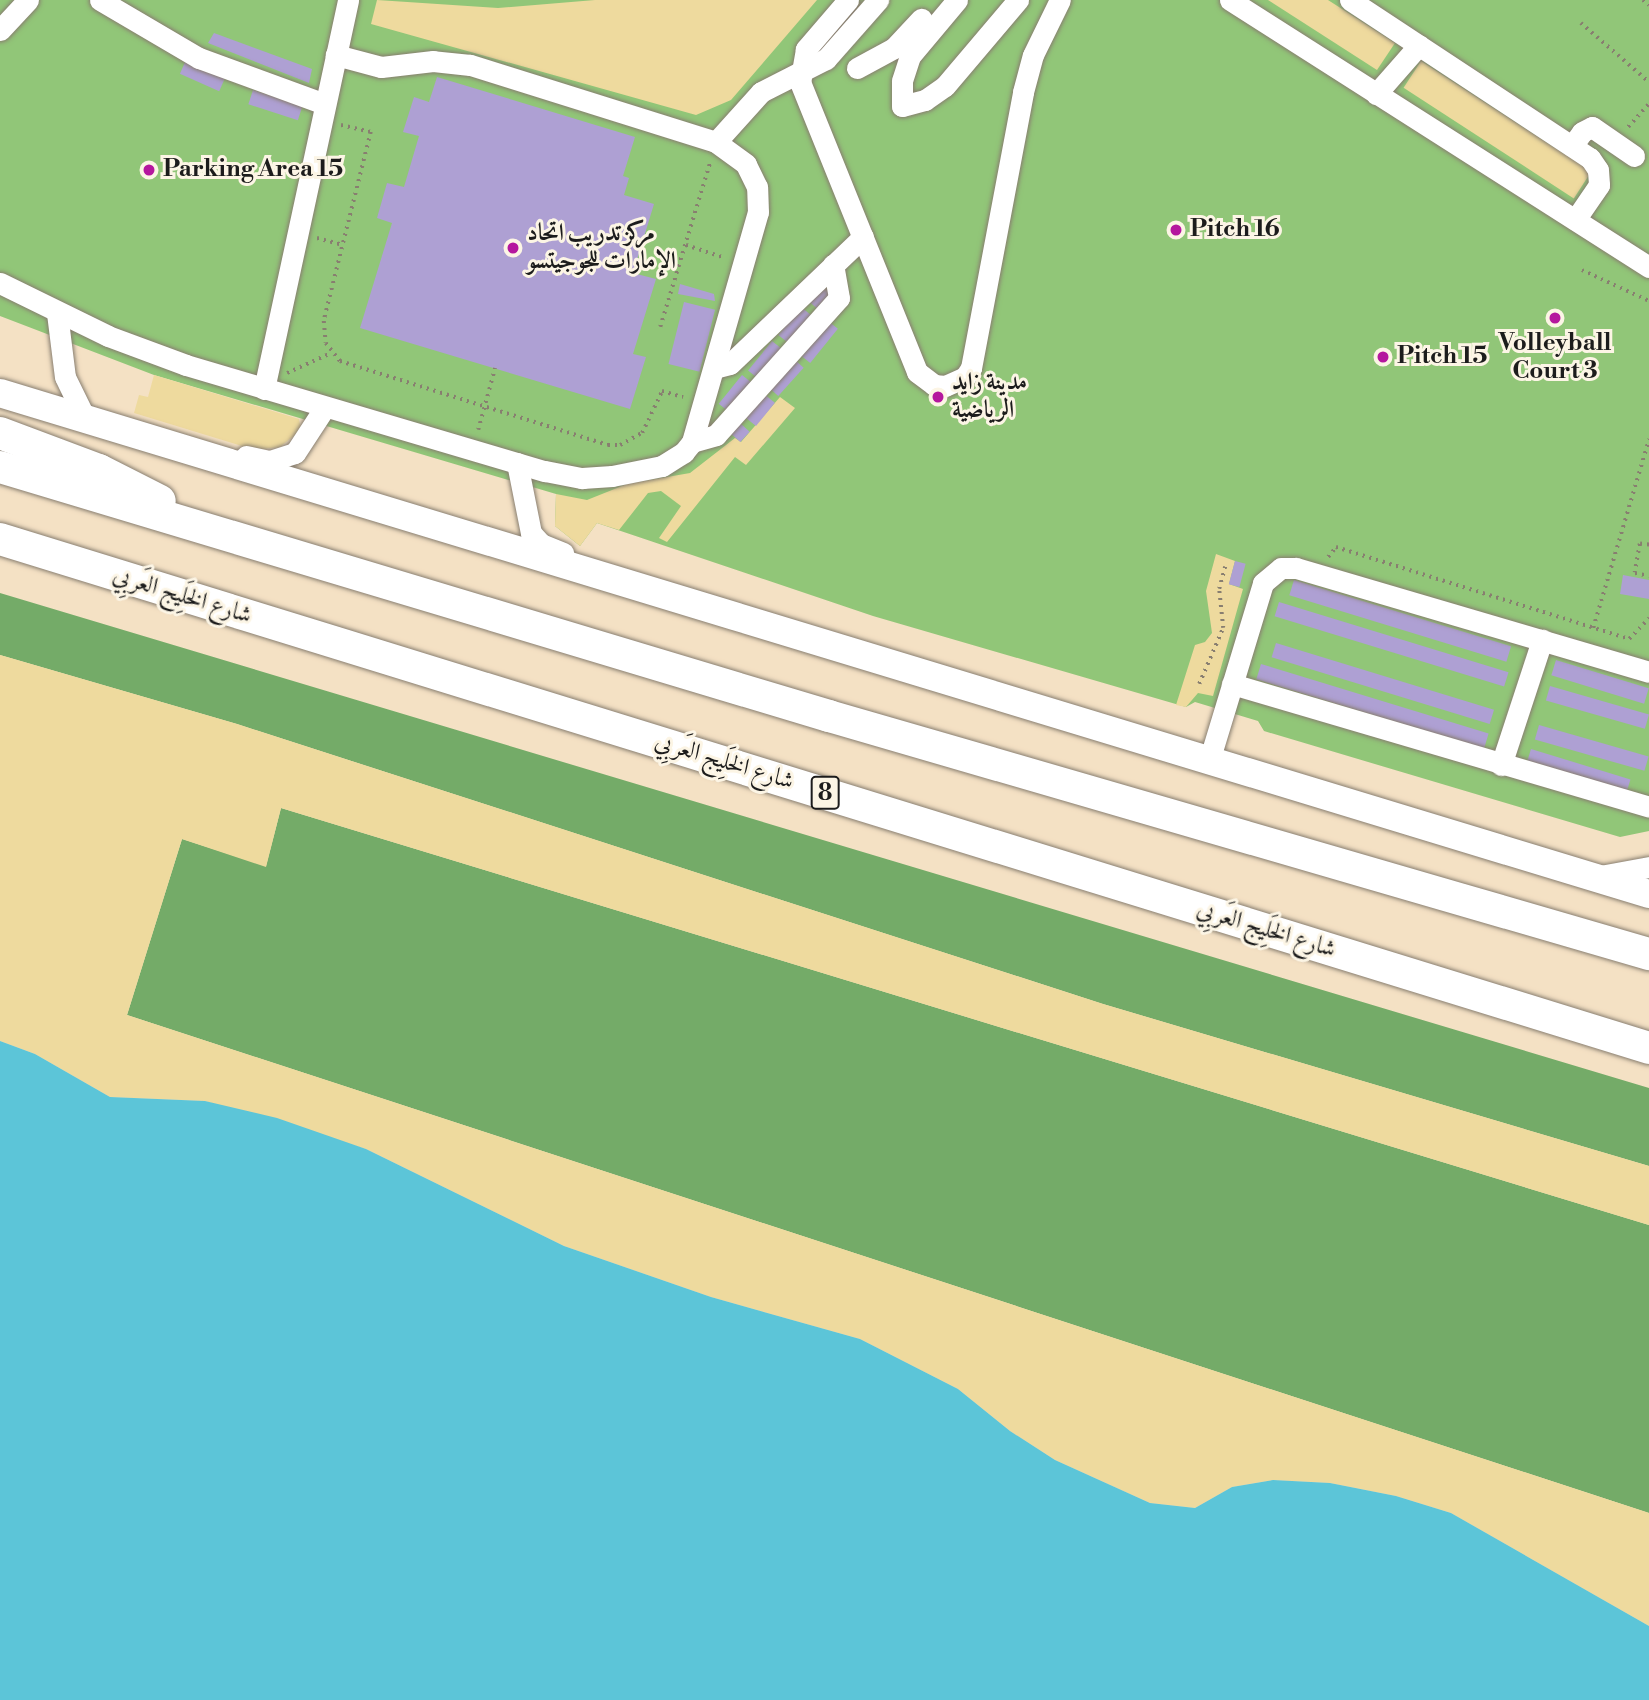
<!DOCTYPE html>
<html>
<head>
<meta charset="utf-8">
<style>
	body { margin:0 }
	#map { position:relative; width:1649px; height:1700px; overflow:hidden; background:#f4e1c4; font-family:"Libre Bodoni",Amiri,serif }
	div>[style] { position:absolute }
	.green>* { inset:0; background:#91c678 }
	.forest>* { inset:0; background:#74ab68 }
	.sand>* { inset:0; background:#eeda9e; transform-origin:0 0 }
	.water>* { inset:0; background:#5cc5d8 }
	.building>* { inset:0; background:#aea0d3; transform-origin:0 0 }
	.path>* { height:3.5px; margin-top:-1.75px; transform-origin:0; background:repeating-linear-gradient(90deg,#887e70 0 2px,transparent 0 7px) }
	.roads { filter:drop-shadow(0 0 2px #887e70) drop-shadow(0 0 2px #887e70) }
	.minor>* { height:21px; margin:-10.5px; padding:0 10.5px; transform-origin:10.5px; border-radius:10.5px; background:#fff }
	.major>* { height:28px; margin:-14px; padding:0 14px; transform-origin:14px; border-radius:14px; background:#fff }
	.highway>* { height:32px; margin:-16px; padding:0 16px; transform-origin:16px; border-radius:16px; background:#fff }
	.dots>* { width:19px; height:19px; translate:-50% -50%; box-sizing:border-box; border:4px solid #fcf5e5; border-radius:50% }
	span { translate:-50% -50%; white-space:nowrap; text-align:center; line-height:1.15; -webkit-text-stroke:6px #fcf5e5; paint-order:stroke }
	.shield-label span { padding:2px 5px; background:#fcf5e5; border:2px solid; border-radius:5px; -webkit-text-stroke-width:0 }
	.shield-label { font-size:23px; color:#1c1c1c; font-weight:700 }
	.poi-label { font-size:24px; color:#1c1c1c; font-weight:700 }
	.left { translate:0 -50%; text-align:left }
	.street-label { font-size:24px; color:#1c1c1c }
</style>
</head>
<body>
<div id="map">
	<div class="green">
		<div style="clip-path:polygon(0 0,1649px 0,1649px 831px,1620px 837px,1264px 731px,1258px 721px,1195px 702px,1186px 707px,873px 616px,597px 523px,580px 546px,555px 526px,556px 494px,154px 375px,0 316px)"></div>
	</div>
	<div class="forest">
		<div style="clip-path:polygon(0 593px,1649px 1088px,1649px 1166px,1103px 1004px,237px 724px,0 655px)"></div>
		<div style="clip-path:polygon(281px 808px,1649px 1225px,1649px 1513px,127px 1015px,182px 839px,266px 866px)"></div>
	</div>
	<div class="sand">
		<div style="clip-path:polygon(377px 0,498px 8px,595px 0,817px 0,731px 100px,696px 115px,371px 24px)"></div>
		<div style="clip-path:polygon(1268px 0,1328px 0,1395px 43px,1377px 70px)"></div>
		<div style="left:1421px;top:61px;width:203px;height:32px;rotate:33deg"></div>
		<div style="clip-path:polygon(154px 375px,299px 419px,301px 430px,280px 447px,255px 450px,134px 413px,139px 395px,148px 397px)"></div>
		<div style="clip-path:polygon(780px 397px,795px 408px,746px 465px,735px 457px,667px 542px,659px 538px,681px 506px,661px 491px,648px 493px,619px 530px,597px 523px,580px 546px,555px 526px,556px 494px,587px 500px,627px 484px,690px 473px,735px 438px,741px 442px)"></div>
		<div style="clip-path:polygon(1216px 554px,1235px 561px,1229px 584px,1243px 589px,1213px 696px,1198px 693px,1186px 707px,1176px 705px,1195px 645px,1205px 642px,1212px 633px,1206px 591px)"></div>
		<div style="clip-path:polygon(0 655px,237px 724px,1103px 1004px,1649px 1166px,1649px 1225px,281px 808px,266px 867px,182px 839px,127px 1015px,1649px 1513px,1649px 1626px,1451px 1513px,1396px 1496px,1330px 1483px,1273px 1480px,1232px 1487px,1195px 1508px,1150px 1503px,1055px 1460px,1010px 1431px,958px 1389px,860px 1339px,711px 1297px,564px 1246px,366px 1149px,205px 1101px,110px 1097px,35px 1054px,0 1041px)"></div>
	</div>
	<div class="water">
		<div style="clip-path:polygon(0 1041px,35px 1054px,110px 1097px,205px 1101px,277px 1118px,366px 1149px,564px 1246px,711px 1297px,860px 1339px,958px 1389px,1010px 1431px,1055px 1460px,1150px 1503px,1195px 1508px,1232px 1487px,1273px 1480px,1330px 1483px,1396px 1496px,1451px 1513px,1649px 1626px,1649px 1700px,0 1700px)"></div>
	</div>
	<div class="building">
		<div style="clip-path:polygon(214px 33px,312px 69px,309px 83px,208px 43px)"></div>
		<div style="left:186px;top:60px;width:43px;height:15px;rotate:24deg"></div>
		<div style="clip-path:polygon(437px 77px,635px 137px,623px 176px,629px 178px,624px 195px,654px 204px,633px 273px,656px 279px,633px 354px,646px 357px,630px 409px,360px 328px,392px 223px,377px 218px,387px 183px,404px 187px,419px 136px,403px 132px,414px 97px,429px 102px)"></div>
		<div style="left:253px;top:90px;width:52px;height:15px;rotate:18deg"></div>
		<div style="clip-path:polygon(680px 284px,714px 294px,715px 301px,678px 294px)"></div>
		<div style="left:821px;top:284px;width:13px;height:21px;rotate:42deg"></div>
		<div style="left:684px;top:302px;width:32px;height:64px;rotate:14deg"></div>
		<div style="left:801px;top:307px;width:14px;height:36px;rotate:39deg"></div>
		<div style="left:827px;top:320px;width:14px;height:44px;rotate:39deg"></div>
		<div style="left:772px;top:341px;width:14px;height:38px;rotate:39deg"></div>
		<div style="left:794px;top:359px;width:13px;height:38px;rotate:42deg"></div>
		<div style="left:742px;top:375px;width:14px;height:37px;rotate:39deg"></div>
		<div style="left:764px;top:394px;width:14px;height:30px;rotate:39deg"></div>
		<div style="left:740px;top:423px;width:13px;height:14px;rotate:42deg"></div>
		<div style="left:1235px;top:561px;width:11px;height:24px;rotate:15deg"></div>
		<div style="clip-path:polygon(1623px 575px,1649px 580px,1649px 599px,1620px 594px)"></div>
		<div style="left:1294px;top:580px;width:227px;height:16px;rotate:17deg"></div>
		<div style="left:1279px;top:602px;width:240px;height:15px;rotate:17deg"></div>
		<div style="left:1276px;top:643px;width:228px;height:15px;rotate:17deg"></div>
		<div style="left:1556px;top:660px;width:97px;height:16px;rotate:17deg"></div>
		<div style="left:1261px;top:664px;width:238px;height:16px;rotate:17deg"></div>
		<div style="left:1550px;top:686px;width:103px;height:15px;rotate:16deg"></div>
		<div style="left:1539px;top:725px;width:114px;height:15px;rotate:16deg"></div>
		<div style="left:1531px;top:749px;width:104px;height:12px;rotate:17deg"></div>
	</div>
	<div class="path">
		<div style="left:1643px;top:0;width:8px;rotate:40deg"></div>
		<div style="left:1581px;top:23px;width:90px;rotate:40.9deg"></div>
		<div style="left:341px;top:125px;width:31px;rotate:13deg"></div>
		<div style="left:371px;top:132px;width:195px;rotate:104deg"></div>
		<div style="left:324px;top:321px;width:22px;rotate:85deg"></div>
		<div style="left:326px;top:343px;width:23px;rotate:52deg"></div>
		<div style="left:340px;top:361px;width:281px;rotate:17.4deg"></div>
		<div style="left:608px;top:445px;width:12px"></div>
		<div style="left:620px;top:445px;width:25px;rotate:-29deg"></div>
		<div style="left:642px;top:433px;width:47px;rotate:-64.5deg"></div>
		<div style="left:662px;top:391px;width:22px;rotate:16deg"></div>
		<div style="left:1628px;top:127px;width:31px;rotate:-48deg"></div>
		<div style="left:317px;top:238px;width:27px;rotate:15deg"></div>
		<div style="left:686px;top:245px;width:41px;rotate:18.4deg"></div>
		<div style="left:1582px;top:270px;width:74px;rotate:24.8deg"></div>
		<div style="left:660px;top:327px;width:172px;rotate:-73.1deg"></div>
		<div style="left:287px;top:373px;width:48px;rotate:-24.4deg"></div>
		<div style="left:478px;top:430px;width:64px;rotate:-74.7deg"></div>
		<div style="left:1649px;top:545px;width:9px;rotate:-174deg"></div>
		<div style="left:1640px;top:544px;width:29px;rotate:100deg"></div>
		<div style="left:1635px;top:573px;width:14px;rotate:12deg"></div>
		<div style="left:1328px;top:557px;width:13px;rotate:-51deg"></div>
		<div style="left:1336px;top:547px;width:307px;rotate:17.4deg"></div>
		<div style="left:1593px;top:628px;width:197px;rotate:-73.5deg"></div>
		<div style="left:1629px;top:639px;width:29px;rotate:-46deg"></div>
		<div style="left:1199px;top:684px;width:61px;rotate:-66.8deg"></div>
		<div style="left:1223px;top:628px;width:39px;rotate:-96deg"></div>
		<div style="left:1219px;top:589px;width:23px;rotate:-75deg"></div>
	</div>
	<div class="roads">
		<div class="minor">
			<div style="left:100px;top:0;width:115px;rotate:30.4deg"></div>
			<div style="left:199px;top:58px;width:134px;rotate:20.1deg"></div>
			<div style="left:848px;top:0;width:65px;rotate:130.6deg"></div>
			<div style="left:806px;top:49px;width:34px;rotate:100deg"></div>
			<div style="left:800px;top:82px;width:313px;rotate:68deg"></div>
			<div style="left:917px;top:372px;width:21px;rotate:37deg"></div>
			<div style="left:934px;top:385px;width:11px;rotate:5deg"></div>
			<div style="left:945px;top:386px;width:22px;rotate:-24deg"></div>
			<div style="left:965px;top:377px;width:11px;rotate:-56deg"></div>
			<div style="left:971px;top:368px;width:281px;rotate:-79.3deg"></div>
			<div style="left:1023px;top:92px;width:38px;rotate:-75deg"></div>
			<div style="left:1033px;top:55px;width:61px;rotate:-63.9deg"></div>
			<div style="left:957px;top:0;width:73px;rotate:130deg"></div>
			<div style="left:910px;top:56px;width:26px;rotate:108deg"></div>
			<div style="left:902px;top:81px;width:25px;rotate:90deg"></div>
			<div style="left:902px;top:106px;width:24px;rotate:-15deg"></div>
			<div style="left:925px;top:100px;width:24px;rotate:-35deg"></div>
			<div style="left:945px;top:86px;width:113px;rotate:-49.7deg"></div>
			<div style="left:1230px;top:0;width:497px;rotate:32.5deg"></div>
			<div style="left:1350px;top:0;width:287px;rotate:33.4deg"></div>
			<div style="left:1590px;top:158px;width:14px;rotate:56deg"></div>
			<div style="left:1598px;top:170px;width:15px;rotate:86deg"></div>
			<div style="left:1599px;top:185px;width:42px;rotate:124.4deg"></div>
			<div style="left:0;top:30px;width:41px;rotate:-47deg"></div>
			<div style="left:857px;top:68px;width:42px;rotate:-28.4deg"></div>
			<div style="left:894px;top:48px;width:40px;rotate:-47deg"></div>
			<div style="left:1376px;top:94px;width:65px;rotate:-48.7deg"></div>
			<div style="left:716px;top:142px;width:67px;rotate:-48deg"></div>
			<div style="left:761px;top:92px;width:73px;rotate:-26.9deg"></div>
			<div style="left:826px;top:59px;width:79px;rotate:-48.6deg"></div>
			<div style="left:1572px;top:146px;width:17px;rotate:-54deg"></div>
			<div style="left:1582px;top:132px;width:11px;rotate:-27deg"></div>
			<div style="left:1592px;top:127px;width:51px;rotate:34.6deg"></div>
			<div style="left:0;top:283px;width:120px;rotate:26.1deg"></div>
			<div style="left:108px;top:336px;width:83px;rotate:20.4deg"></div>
			<div style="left:186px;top:365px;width:374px;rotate:16.5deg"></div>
			<div style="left:545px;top:471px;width:38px;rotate:11deg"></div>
			<div style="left:582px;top:478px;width:30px;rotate:-4deg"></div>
			<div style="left:612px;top:476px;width:51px;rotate:-11.3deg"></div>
			<div style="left:662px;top:466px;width:26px;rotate:-32deg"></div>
			<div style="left:684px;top:452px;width:13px;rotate:-51deg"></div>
			<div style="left:692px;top:442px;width:239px;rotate:-74deg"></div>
			<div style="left:758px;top:212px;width:25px;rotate:-92deg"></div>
			<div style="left:757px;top:187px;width:25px;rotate:-116deg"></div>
			<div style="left:746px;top:164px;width:37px;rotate:-144deg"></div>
			<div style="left:716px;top:142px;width:258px;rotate:-162.6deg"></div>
			<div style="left:470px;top:65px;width:37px;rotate:-174deg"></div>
			<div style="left:433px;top:61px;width:52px;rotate:173.4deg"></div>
			<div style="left:381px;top:67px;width:47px;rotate:-165.1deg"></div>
			<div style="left:57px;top:313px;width:64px;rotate:82.9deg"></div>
			<div style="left:65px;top:377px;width:48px;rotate:64deg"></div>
			<div style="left:714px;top:368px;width:16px;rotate:-14deg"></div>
			<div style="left:730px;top:364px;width:184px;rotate:-43.7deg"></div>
			<div style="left:264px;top:389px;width:398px;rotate:-77.8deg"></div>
			<div style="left:692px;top:442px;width:25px;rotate:-16deg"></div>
			<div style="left:716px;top:435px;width:184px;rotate:-48.1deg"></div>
			<div style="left:839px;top:298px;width:34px;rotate:-100deg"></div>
			<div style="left:246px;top:456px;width:25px;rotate:12deg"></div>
			<div style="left:270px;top:461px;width:26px;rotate:-18deg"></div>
			<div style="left:295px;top:453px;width:55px;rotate:-56.9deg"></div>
			<div style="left:517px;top:463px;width:71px;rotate:78.7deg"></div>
			<div style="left:531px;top:533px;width:15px;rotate:48deg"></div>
			<div style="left:541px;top:544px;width:24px;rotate:22deg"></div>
			<div style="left:1232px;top:684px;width:435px;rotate:16.4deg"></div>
			<div style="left:1209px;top:761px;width:186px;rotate:-73.1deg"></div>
			<div style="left:1263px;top:583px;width:23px;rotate:-40deg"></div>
			<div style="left:1281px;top:568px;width:15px"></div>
			<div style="left:1296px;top:568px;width:368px;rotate:16.4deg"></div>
			<div style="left:1501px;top:765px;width:132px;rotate:-71.8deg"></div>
			<div style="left:1600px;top:876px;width:50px;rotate:-10.4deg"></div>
		</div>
		<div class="major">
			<div style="left:0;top:393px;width:1723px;rotate:16.9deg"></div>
		</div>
		<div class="highway">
			<div style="left:0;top:433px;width:106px;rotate:20.5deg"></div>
			<div style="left:99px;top:470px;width:68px;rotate:26.9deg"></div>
			<div style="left:0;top:467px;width:866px;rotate:16.72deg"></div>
			<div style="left:829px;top:716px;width:854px;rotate:16.19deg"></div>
			<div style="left:0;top:539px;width:1726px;rotate:17.15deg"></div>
		</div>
	</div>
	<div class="dots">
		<div style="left:149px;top:170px;background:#b5179e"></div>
		<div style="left:1176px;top:230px;background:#b5179e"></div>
		<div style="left:513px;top:248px;background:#b5179e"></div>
		<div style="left:1555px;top:318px;background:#b5179e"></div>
		<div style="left:1383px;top:357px;background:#b5179e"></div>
		<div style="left:938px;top:397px;background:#b5179e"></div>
	</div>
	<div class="shield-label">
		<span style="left:825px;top:793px">8</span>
	</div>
	<div class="poi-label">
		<span class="left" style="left:163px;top:170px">Parking Area 15</span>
		<span class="left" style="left:1190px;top:230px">Pitch 16</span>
		<span class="left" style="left:527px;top:248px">مركز تدريب اتحاد<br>الإمارات للجوجيتسو</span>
		<span style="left:1555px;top:358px">Volleyball<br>Court 3</span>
		<span class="left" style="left:1397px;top:357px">Pitch 15</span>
		<span class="left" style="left:952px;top:397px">مدينة زايد<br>الرياضية</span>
	</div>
	<div class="street-label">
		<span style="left:182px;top:596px;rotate:17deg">شارع الخَلِيج العَربِي</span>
		<span style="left:724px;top:762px;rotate:17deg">شارع الخَلِيج العَربِي</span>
		<span style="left:1266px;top:930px;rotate:17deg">شارع الخَلِيج العَربِي</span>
	</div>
</div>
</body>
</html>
